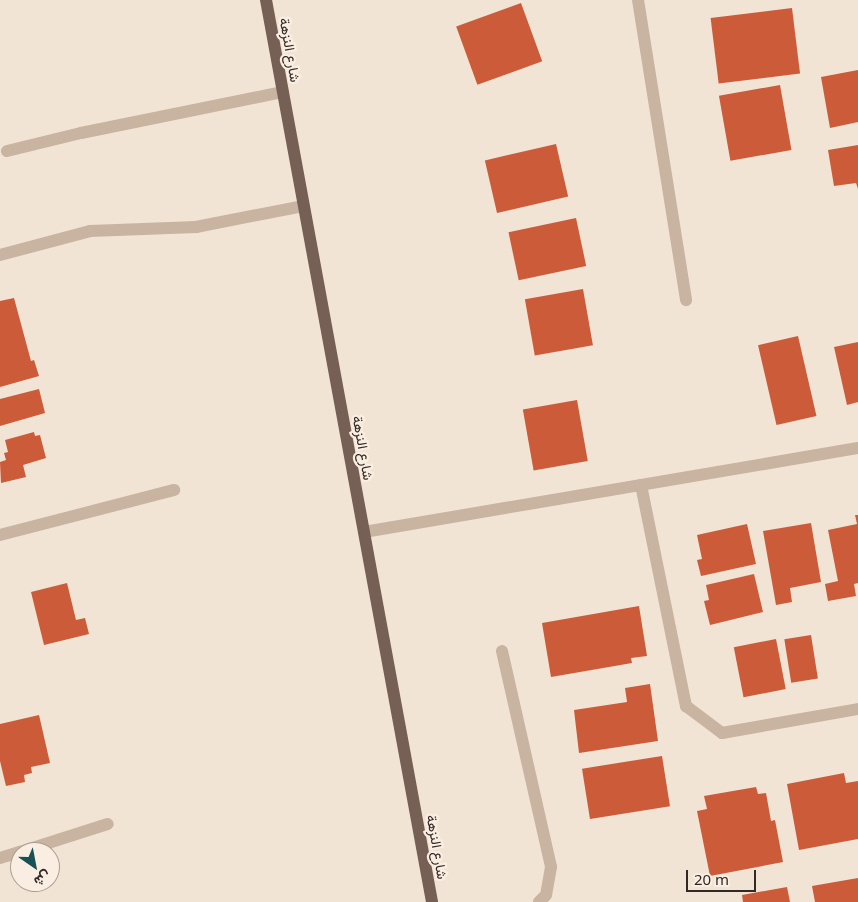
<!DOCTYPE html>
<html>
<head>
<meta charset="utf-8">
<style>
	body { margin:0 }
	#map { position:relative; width:858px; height:902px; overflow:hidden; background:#f1e4d5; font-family:"Noto Sans",Vazirmatn,sans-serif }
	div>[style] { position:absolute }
	.building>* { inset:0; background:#cc5b39; transform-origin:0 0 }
	.minor>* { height:12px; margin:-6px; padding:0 6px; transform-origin:6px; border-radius:6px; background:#c9b3a1 }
	.major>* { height:12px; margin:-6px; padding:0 6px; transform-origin:6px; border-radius:6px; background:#765f54 }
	span { translate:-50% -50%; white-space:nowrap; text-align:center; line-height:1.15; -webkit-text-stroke:4.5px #f9eee1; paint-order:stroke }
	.street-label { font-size:14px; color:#332924 }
	.north { position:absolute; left:10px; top:842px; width:50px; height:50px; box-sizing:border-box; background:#f9eee1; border:1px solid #aa9f95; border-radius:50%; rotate:147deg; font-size:14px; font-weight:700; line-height:20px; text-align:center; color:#332924 }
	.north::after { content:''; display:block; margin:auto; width:18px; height:22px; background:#185256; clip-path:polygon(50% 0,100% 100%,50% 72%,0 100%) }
	.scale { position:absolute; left:686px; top:870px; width:70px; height:22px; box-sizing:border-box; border:2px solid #332924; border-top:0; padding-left:6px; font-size:15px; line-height:18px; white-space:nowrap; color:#332924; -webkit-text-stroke:4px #f9eee1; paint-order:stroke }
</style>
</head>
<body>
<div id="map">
	<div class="building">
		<div style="left:521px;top:3px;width:62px;height:69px;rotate:70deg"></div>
		<div style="left:792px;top:8px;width:66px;height:82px;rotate:83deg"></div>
		<div style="clip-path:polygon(858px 70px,858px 122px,830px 128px,821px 77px)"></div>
		<div style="left:780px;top:85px;width:66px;height:62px;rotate:80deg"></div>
		<div style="left:556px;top:144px;width:54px;height:73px;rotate:77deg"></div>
		<div style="clip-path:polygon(858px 145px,858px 189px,856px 183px,834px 186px,828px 150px)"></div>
		<div style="left:576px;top:218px;width:49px;height:69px;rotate:78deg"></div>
		<div style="left:583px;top:289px;width:57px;height:59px;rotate:80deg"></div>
		<div style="clip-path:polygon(14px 298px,31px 361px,34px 360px,39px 376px,0 387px,0 301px)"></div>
		<div style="left:798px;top:336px;width:82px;height:41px;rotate:77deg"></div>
		<div style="clip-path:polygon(858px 342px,858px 402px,847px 405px,834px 347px)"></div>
		<div style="clip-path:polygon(39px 389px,45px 413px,0 426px,0 399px)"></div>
		<div style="left:577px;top:400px;width:62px;height:55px;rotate:80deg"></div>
		<div style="clip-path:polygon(34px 432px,35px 436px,40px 435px,46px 458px,23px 465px,26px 477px,1px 483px,0 462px,6px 460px,4px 453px,8px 452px,5px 440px)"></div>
		<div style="clip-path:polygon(855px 515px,858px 515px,858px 583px,854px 584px,856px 596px,828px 601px,825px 584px,838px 581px,828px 530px,857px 524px)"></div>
		<div style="clip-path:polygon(811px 523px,821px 582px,790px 588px,792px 602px,776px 605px,763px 531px)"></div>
		<div style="clip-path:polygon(747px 524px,756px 564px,701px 576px,697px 560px,702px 559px,697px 535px)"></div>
		<div style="clip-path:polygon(754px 574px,763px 612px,710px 625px,704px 601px,709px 600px,706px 585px)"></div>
		<div style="clip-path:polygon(67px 583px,76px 620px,85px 618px,89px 634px,44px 645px,31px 592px)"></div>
		<div style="clip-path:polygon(639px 606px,647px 656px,631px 658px,632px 663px,551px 677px,542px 623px)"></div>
		<div style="left:811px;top:635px;width:44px;height:27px;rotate:81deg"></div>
		<div style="left:776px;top:639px;width:51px;height:43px;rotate:79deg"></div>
		<div style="clip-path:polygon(650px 684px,658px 741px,579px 753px,574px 710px,627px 702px,625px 688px)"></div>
		<div style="clip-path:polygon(39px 715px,50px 763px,31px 767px,32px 773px,24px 775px,25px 782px,6px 786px,0 761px,0 724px)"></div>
		<div style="left:662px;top:756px;width:51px;height:81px;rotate:81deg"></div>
		<div style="clip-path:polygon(844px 773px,846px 783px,858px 781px,858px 839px,799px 850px,787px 784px)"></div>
		<div style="clip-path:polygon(756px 787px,758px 794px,766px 793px,771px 821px,775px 820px,783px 862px,710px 876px,697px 811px,707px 809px,704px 796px)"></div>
		<div style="clip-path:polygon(858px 878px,858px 902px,815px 902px,812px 886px)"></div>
		<div style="clip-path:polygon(787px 887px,790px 902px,743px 902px,742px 895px)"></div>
	</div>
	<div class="minor">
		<div style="left:638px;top:0;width:304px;rotate:80.9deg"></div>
		<div style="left:7px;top:151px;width:76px;rotate:-13.7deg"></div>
		<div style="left:81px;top:133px;width:206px;rotate:-11.5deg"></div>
		<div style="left:0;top:255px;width:93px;rotate:-14.9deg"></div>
		<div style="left:90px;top:231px;width:106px;rotate:-2.2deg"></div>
		<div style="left:196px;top:227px;width:109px;rotate:-11.1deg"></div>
		<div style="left:641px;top:485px;width:226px;rotate:78.5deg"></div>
		<div style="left:686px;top:706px;width:45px;rotate:36.9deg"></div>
		<div style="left:722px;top:733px;width:138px;rotate:-10deg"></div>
		<div style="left:364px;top:532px;width:501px;rotate:-9.65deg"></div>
		<div style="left:0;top:535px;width:180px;rotate:-14.5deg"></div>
		<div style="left:502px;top:651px;width:221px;rotate:77.2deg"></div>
		<div style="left:551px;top:867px;width:28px;rotate:100deg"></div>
		<div style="left:546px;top:895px;width:10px;rotate:135deg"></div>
		<div style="left:20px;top:852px;width:92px;rotate:-17.7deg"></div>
		<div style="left:0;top:858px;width:21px;rotate:-17deg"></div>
	</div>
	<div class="major">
		<div style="left:266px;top:0;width:917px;rotate:79.57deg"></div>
	</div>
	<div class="street-label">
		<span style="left:290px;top:50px;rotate:80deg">شارع النزهة</span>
		<span style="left:363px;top:448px;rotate:80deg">شارع النزهة</span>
		<span style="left:437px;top:847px;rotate:80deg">شارع النزهة</span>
	</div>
	<div class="north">ش</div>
	<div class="scale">20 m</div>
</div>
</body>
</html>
